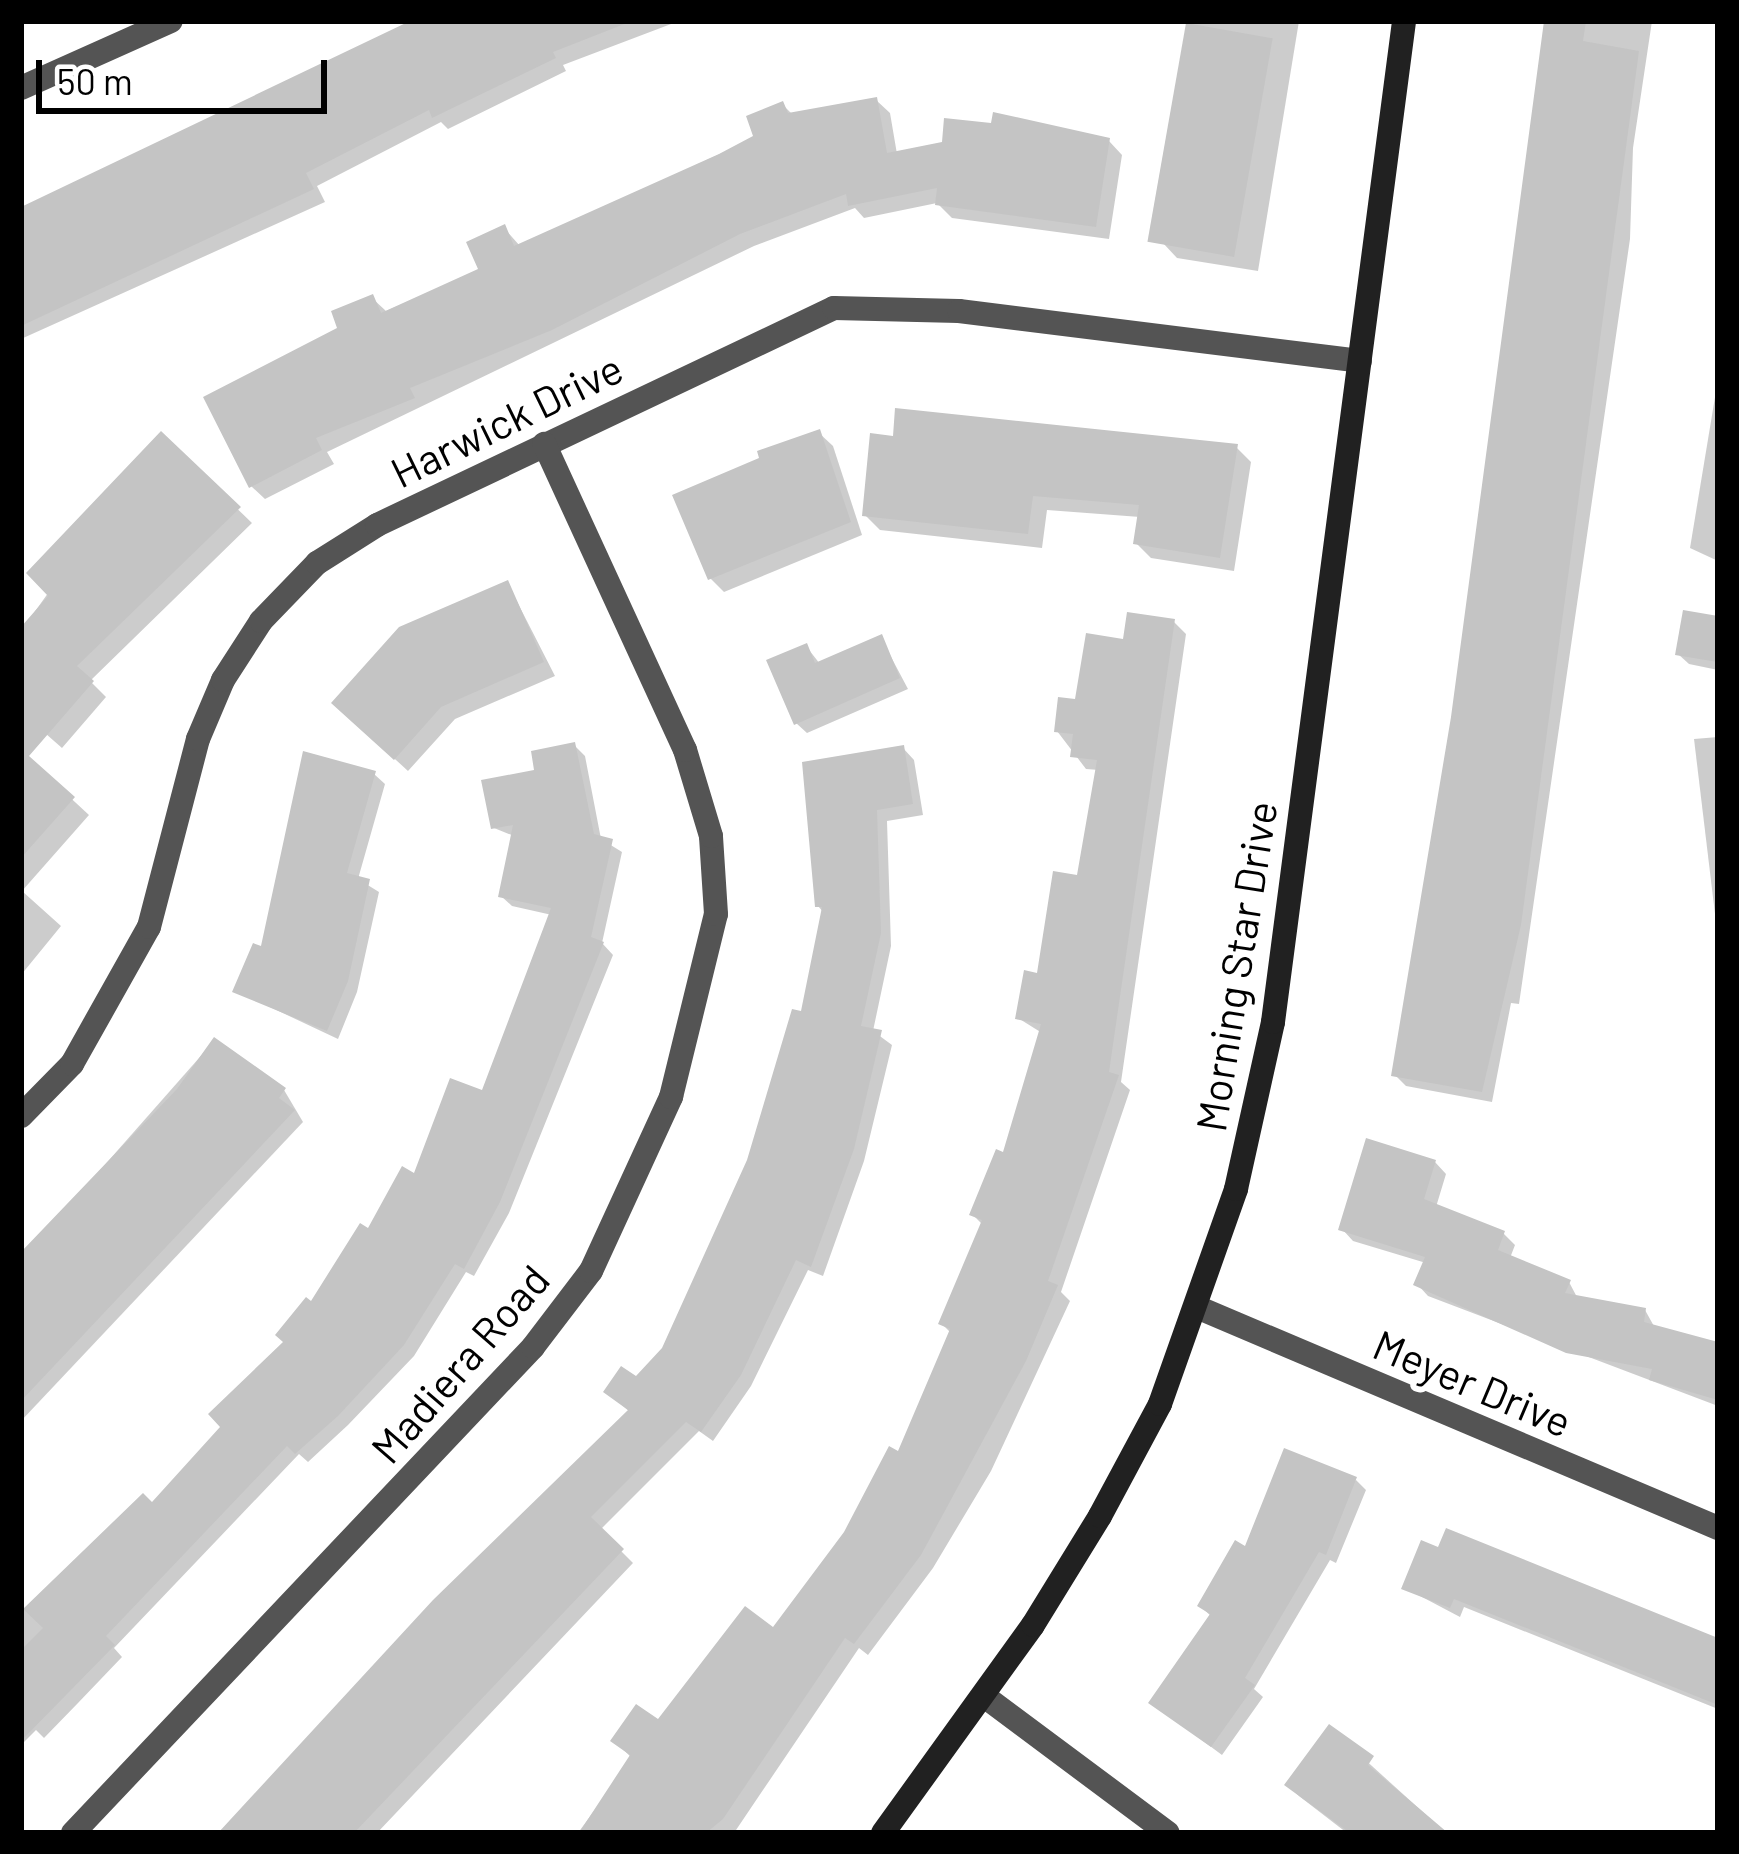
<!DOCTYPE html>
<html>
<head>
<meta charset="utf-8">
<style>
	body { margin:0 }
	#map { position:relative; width:1739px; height:1854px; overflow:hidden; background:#fff; font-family:Barlow,sans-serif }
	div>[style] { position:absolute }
	.shadow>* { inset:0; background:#0003 }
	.building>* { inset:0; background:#c4c4c4; transform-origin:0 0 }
	.street>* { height:24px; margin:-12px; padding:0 12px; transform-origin:12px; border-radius:12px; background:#545454 }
	.secondary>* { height:24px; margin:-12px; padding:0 12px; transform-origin:12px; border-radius:12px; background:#212121 }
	span { translate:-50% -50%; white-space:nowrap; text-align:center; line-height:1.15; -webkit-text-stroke:12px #fff; paint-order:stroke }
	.street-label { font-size:42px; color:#000 }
	.frame { position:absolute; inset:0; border:24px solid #000; pointer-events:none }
	.scale { position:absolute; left:36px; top:60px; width:291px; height:54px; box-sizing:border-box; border:6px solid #000; border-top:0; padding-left:15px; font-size:36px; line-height:42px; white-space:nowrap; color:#000; -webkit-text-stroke:9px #fff; paint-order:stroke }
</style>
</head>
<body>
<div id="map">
	<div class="shadow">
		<div style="clip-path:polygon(415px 21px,679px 21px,563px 65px,566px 71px,448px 129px,441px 122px,317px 186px,325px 202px,21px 339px,21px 209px)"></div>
		<div style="clip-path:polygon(1190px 21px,1299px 21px,1258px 271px,1177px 258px,1162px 242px)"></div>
		<div style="clip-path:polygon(1547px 21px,1652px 21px,1633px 148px,1630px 239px,1519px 1004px,1511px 1003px,1492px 1102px,1406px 1086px,1395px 1075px,1454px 717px)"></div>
		<div style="clip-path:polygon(876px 100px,890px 113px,897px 154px,1109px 141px,1122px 155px,1109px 239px,952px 218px,937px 203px,864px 218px,855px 208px,754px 246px,327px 452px,334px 464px,265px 499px,251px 486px,341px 330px,372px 298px,386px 311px,482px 270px,504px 228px,520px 246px,757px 137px,783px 105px,793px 115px)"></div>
		<div style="clip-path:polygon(1718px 379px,1718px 561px,1690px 548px)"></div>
		<div style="clip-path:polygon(819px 433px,833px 446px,862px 535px,724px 592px,710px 578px,763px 460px)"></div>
		<div style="clip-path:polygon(161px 435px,252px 523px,90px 681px,106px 697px,62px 748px,21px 712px,21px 631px)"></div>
		<div style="clip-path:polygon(1236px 447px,1251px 462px,1234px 571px,1151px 558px,1136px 543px,1140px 517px,1047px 510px,1042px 548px,880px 530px,865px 515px)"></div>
		<div style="clip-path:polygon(508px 584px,555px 676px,455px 719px,408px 771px,348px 716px)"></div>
		<div style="clip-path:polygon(1718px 619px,1718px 670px,1689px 664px,1678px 654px)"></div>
		<div style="clip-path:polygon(1173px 621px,1186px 634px,1121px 1082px,1130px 1090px,1061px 1292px,1070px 1301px,991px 1471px,933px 1568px,868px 1655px,859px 1648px,734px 1833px,578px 1833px,632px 1758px,614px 1741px,658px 1723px,774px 1631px,900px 1455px,951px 1333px,942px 1324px,983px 1225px,972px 1214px,1005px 1156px,1042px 1033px,1018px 1018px,1080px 879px,1099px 770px,1086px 769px,1057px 731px,1126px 642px)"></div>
		<div style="clip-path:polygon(881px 638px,908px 689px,807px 733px,796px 723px,806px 646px,820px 664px)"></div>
		<div style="clip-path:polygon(1718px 737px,1718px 939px,1694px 739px)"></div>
		<div style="clip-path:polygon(574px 745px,585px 756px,601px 839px,622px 852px,602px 943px,613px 955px,509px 1213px,474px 1276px,466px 1272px,414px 1356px,348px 1425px,308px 1462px,299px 1454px,114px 1648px,122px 1657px,78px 1703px,44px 1738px,36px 1730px,21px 1745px,21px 1613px,143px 1497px,152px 1506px,224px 1427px,484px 1094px,552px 915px,512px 906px,501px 896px,514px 836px,494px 828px,538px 772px)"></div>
		<div style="clip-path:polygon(903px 748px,914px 760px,923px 815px,887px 821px,891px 946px,873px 1031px,892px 1045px,864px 1161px,823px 1276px,808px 1270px,751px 1386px,713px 1441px,699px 1431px,600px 1530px,633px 1563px,377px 1833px,219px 1833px,630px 1412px,607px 1392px,636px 1379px,665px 1350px,750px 1161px,803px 1015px,824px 913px,818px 906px)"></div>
		<div style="clip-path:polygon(21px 752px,89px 815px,22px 891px,61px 926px,21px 975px)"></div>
		<div style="clip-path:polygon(374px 774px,385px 784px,358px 879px,379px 892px,357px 992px,338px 1039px,236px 991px)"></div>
		<div style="clip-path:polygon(214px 1041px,284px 1090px,303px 1122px,21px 1421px,21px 1260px)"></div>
		<div style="clip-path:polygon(1435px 1162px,1446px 1174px,1436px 1207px,1504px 1234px,1515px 1245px,1510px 1258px,1569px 1282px,1578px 1299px,1645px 1310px,1655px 1328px,1718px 1345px,1718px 1406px,1428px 1296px,1417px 1284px,1426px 1263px,1353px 1241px,1342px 1229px)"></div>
		<div style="clip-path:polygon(1356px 1480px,1366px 1490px,1336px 1563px,1330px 1560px,1254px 1689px,1263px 1697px,1222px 1755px,1152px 1703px,1212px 1617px,1200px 1606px,1246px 1550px)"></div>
		<div style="clip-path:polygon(1405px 1588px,1718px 1642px,1718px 1709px,1464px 1607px,1460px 1617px)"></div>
		<div style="clip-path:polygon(1330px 1728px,1446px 1833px,1347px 1833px,1299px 1796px,1288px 1785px)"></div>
	</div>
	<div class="building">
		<div style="clip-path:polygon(410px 21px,627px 23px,553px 52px,556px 58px,432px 118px,429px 110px,306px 173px,314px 189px,21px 326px,21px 207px)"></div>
		<div style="clip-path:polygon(1544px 21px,1586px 21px,1583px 41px,1639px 51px,1521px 925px,1482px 1092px,1391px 1076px,1451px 717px)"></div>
		<div style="left:1186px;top:23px;width:88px;height:222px;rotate:10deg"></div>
		<div style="clip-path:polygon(877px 97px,887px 153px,942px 142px,944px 118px,991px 123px,993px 112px,1110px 138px,1096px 227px,935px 205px,937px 188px,848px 206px,846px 194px,740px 234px,552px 330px,410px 388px,415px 398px,316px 438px,322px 450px,249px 488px,203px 397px,337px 328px,331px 311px,373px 294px,381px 313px,478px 269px,466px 242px,505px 224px,514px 246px,719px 154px,753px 136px,746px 116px,783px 101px,788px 113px)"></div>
		<div style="clip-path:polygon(895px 408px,1238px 444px,1220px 558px,1133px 544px,1139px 505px,1033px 496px,1028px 534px,862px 516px,870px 433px,893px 436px)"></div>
		<div style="clip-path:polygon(820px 429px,851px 522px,708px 580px,672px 495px,759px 458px,757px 451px)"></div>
		<div style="clip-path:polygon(161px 431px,241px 507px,77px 666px,94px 681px,29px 756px,75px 797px,21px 858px,21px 627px,48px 596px,26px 573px)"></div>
		<div style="clip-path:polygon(508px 580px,544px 662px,441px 707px,394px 760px,331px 703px,399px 627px)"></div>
		<div style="clip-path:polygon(1683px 610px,1718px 616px,1718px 662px,1675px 655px)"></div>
		<div style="clip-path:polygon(1127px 612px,1175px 619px,1109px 1072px,1119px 1075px,1048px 1281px,1058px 1285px,1026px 1361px,921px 1555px,854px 1644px,845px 1638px,723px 1819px,706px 1833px,579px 1833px,630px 1755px,610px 1741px,636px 1704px,658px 1719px,745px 1606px,773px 1627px,844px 1532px,889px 1446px,898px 1451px,950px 1329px,938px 1324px,982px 1220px,969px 1215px,996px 1149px,1003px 1152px,1041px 1024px,1015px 1019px,1024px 970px,1037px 973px,1053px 871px,1077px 875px,1097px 760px,1070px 757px,1073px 734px,1054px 732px,1058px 697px,1075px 699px,1086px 633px,1123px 639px)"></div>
		<div style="clip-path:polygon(882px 634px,900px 678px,794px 725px,766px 660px,807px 643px,815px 663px)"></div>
		<div style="clip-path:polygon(575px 742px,594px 834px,613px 839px,591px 937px,604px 942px,500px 1202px,464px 1269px,455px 1264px,404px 1345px,338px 1416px,295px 1454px,287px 1446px,106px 1636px,115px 1645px,21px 1741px,21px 1650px,43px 1628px,23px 1609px,143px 1493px,152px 1502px,220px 1427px,208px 1414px,283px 1342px,275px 1335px,306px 1297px,311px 1301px,360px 1223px,368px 1228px,402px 1166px,414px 1173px,450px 1078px,482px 1090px,551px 908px,498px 897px,513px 825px,491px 829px,481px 780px,534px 770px,531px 751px)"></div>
		<div style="clip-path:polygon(904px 745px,913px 804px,877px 810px,881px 933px,861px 1026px,882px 1030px,854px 1149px,811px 1267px,796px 1260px,741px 1375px,701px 1432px,686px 1422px,591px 1517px,624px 1549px,354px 1833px,218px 1833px,433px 1600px,628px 1410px,603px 1392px,621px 1366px,636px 1376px,662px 1348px,747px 1160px,792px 1009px,801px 1011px,822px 907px,815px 907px,802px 762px)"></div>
		<div style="clip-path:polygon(303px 751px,376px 771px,347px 873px,370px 879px,348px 981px,327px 1031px,232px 992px,253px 943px,261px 946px)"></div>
		<div style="clip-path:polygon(214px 1037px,286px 1088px,279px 1098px,295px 1110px,21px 1401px,21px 1252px,177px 1089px)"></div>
		<div style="clip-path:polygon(1366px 1138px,1436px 1160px,1424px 1199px,1505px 1231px,1498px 1250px,1571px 1280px,1565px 1293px,1646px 1308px,1644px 1322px,1718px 1342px,1718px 1400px,1649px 1380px,1652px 1369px,1566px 1353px,1413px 1285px,1425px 1257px,1338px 1230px)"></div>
		<div style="clip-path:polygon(1284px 1448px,1357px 1477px,1326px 1555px,1319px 1552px,1245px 1678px,1255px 1685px,1211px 1747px,1148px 1703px,1210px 1614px,1197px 1606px,1235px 1540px,1245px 1546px)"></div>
		<div style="clip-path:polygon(1446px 1528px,1718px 1638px,1718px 1705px,1454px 1599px,1450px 1608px,1401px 1589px,1421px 1540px,1438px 1547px)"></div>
		<div style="clip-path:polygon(1329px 1724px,1374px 1756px,1368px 1765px,1448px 1833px,1350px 1833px,1284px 1785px)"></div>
	</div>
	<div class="street">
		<div style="left:21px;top:88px;width:164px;rotate:-24.1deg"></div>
		<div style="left:21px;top:1116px;width:73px;rotate:-45.6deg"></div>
		<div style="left:72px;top:1064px;width:157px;rotate:-60.7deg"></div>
		<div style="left:149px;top:927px;width:194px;rotate:-75.4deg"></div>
		<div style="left:198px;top:739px;width:64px;rotate:-67deg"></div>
		<div style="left:223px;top:680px;width:70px;rotate:-57.2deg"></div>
		<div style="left:261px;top:621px;width:81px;rotate:-46deg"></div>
		<div style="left:317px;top:563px;width:71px;rotate:-32.3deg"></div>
		<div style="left:377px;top:525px;width:506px;rotate:-25.4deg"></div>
		<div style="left:834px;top:308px;width:125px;rotate:1.4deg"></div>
		<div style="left:959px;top:311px;width:404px;rotate:7.1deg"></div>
		<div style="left:1199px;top:1308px;width:564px;rotate:22.97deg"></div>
		<div style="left:984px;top:1696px;width:229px;rotate:36.7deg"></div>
		<div style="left:73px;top:1833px;width:669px;rotate:-46.57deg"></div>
		<div style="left:533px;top:1347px;width:96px;rotate:-52.7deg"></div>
		<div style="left:591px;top:1271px;width:192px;rotate:-65.3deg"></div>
		<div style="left:671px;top:1097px;width:188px;rotate:-76.2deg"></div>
		<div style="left:716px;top:914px;width:78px;rotate:-93.7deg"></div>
		<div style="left:711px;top:836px;width:90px;rotate:-106.8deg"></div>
		<div style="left:685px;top:750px;width:337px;rotate:-114.7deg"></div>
	</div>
	<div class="secondary">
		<div style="left:883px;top:1833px;width:256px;rotate:-54.2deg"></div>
		<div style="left:1033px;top:1625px;width:128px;rotate:-58.4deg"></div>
		<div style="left:1100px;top:1516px;width:127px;rotate:-61.8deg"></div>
		<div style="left:1160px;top:1404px;width:228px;rotate:-70.5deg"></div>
		<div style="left:1236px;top:1189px;width:171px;rotate:-77.5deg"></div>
		<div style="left:1273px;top:1022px;width:1010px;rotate:-82.54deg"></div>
	</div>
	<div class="street-label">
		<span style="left:506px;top:419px;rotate:-26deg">Harwick Drive</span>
		<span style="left:1235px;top:966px;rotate:-81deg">Morning Star Drive</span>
		<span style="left:459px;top:1363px;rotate:-49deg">Madiera Road</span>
		<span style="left:1473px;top:1382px;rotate:23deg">Meyer Drive</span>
	</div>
	<div class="frame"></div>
	<div class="scale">50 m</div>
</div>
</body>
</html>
